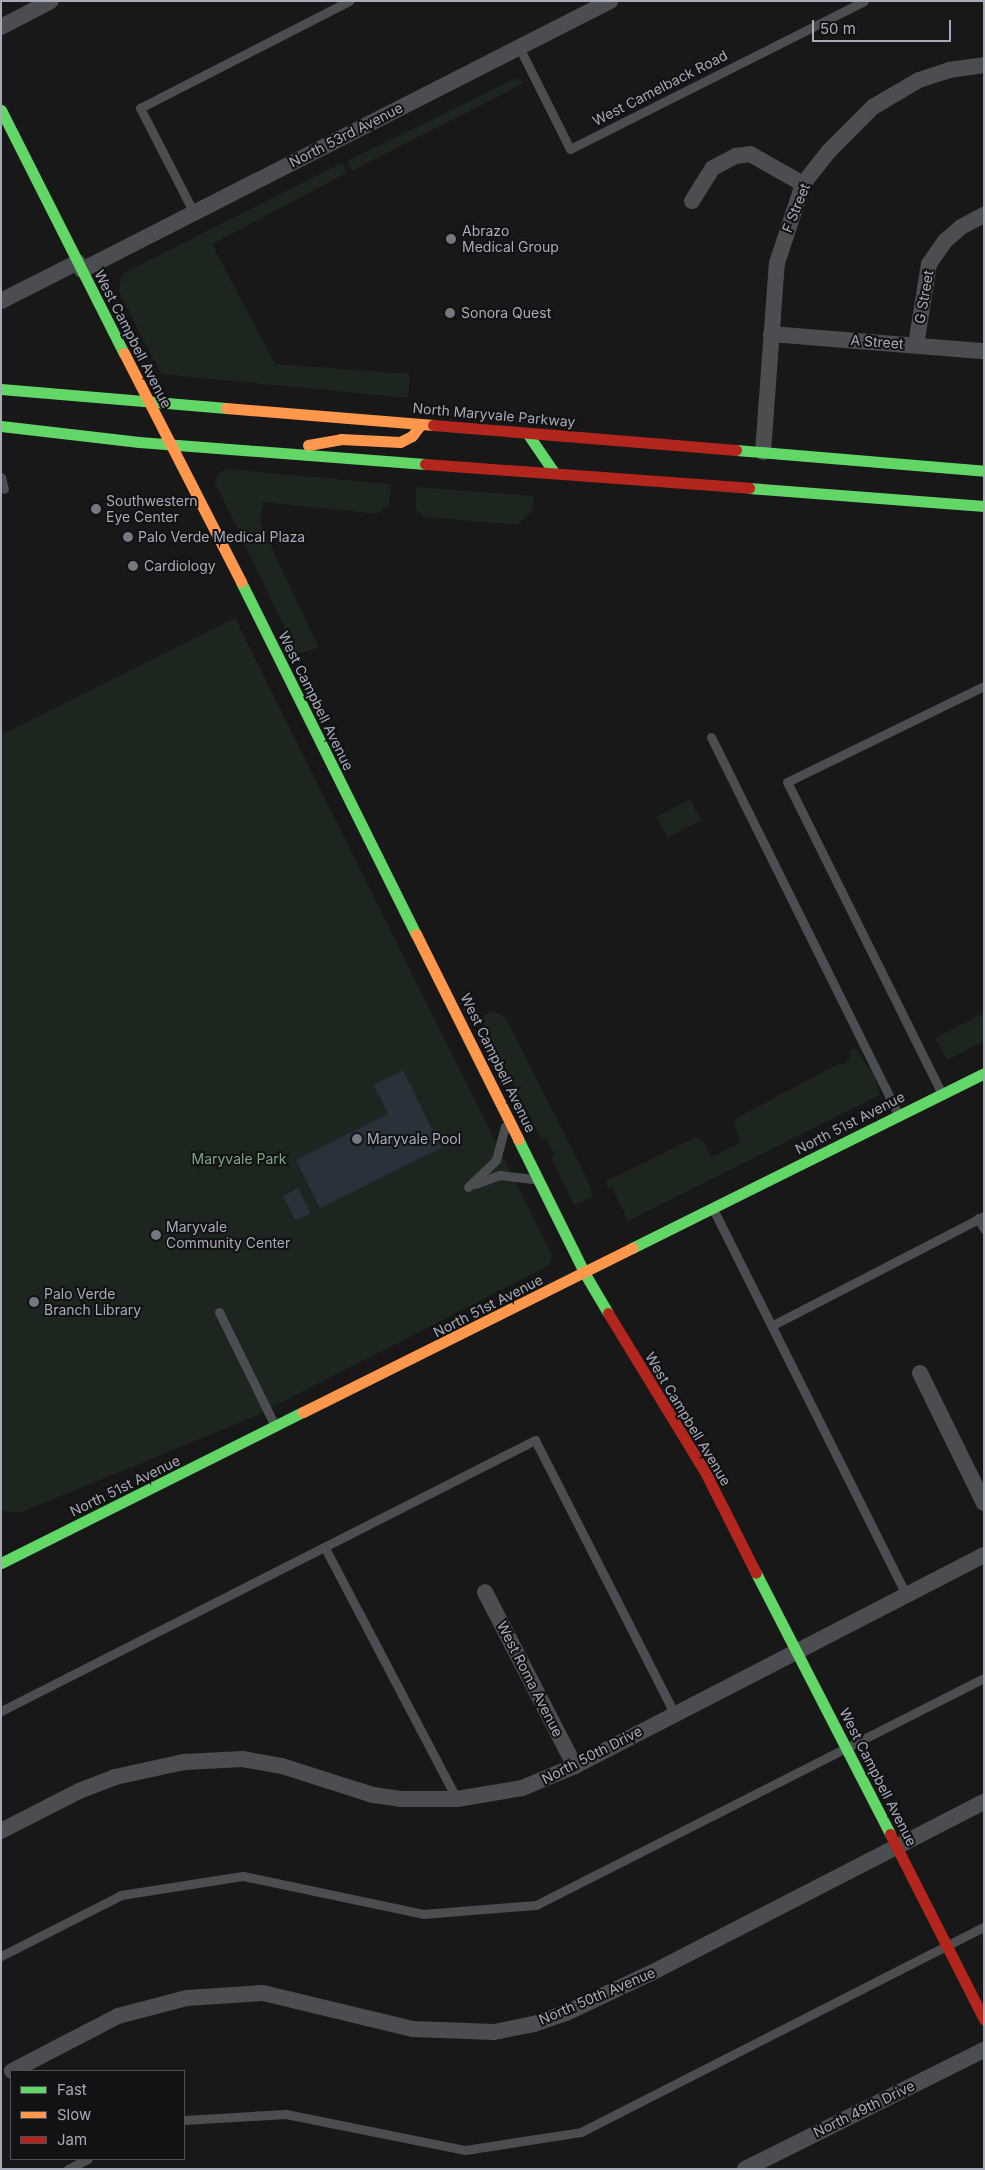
<!DOCTYPE html>
<html>
<head>
<meta charset="utf-8">
<style>
	body { margin:0 }
	#map { position:relative; width:985px; height:2170px; overflow:hidden; background:#181818; font-family:Inter,sans-serif }
	div>[style] { position:absolute }
	.green>* { inset:0; background:#1d251f; transform-origin:0 0 }
	.water>* { inset:0; background:#29323b; transform-origin:0 0 }
	.lane>* { height:9px; margin:-4.5px; padding:0 4.5px; transform-origin:4.5px; border-radius:4.5px; background:#4b4d51 }
	.street>* { height:16px; margin:-8px; padding:0 8px; transform-origin:8px; border-radius:8px; background:#4b4d51 }
	.fast>* { height:11px; margin:-5.5px; padding:0 5.5px; transform-origin:5.5px; border-radius:5.5px; background:#63d668 }
	.slow>* { height:11px; margin:-5.5px; padding:0 5.5px; transform-origin:5.5px; border-radius:5.5px; background:#ff974d }
	.jam>* { height:11px; margin:-5.5px; padding:0 5.5px; transform-origin:5.5px; border-radius:5.5px; background:#b3261e }
	.dots>* { width:14px; height:14px; translate:-50% -50%; box-sizing:border-box; border:2px solid #121214; border-radius:50% }
	span { translate:-50% -50%; white-space:nowrap; text-align:center; line-height:1.15; -webkit-text-stroke:4px #121214; paint-order:stroke }
	.street-label { font-size:14px; color:#a7acba }
	.poi-label { font-size:14px; color:#a7acba }
	.left { translate:0 -50%; text-align:left }
	.park-label { font-size:14px; color:#7da782 }
	.frame { position:absolute; inset:0; border:2px solid #a7acba; pointer-events:none }
	.legend { position:absolute; left:10px; top:2070px; width:175px; height:90px; box-sizing:border-box; background:#121214; border:1px solid #4e5056; margin:0; padding:6px 9px; list-style:none; font-size:15px; color:#a7acba }
	.legend li { display:flex; align-items:center; gap:10px; height:25px }
	.legend b { width:25px; border:1px solid #4e5056 }
	.scale { position:absolute; left:812px; top:20px; width:139px; height:22px; box-sizing:border-box; border:2px solid #a7acba; border-top:0; padding-left:6px; font-size:15px; line-height:18px; white-space:nowrap; color:#a7acba; -webkit-text-stroke:4px #121214; paint-order:stroke }
</style>
</head>
<body>
<div id="map">
	<div class="green">
		<div style="clip-path:polygon(516px 78px,524px 83px,352px 171px,347px 161px)"></div>
		<div style="clip-path:polygon(342px 163px,347px 173px,212px 244px,275px 364px,410px 374px,408px 398px,161px 374px,119px 292px,122px 274px)"></div>
		<div style="clip-path:polygon(227px 469px,391px 484px,389px 505px,377px 514px,263px 502px,260px 523px,319px 648px,297px 654px,215px 482px,220px 472px)"></div>
		<div style="clip-path:polygon(416px 487px,534px 496px,532px 511px,518px 524px,509px 524px,424px 517px,416px 509px)"></div>
		<div style="clip-path:polygon(235px 618px,552px 1255px,550px 1265px,251px 1418px,22px 1512px,10px 1512px,1px 1510px,1px 735px)"></div>
		<div style="left:690px;top:799px;width:24px;height:38px;rotate:62deg"></div>
		<div style="clip-path:polygon(493px 1011px,506px 1018px,587px 1179px,593px 1197px,574px 1205px,551px 1157px,555px 1155px,545px 1137px,541px 1139px,480px 1017px)"></div>
		<div style="clip-path:polygon(984px 1013px,984px 1041px,947px 1060px,935px 1038px)"></div>
		<div style="clip-path:polygon(855px 1048px,874px 1075px,880px 1095px,628px 1221px,612px 1187px,608px 1189px,606px 1181px,696px 1137px,703px 1141px,711px 1157px,741px 1142px,734px 1124px,738px 1117px,838px 1064px,844px 1064px,850px 1059px,850px 1050px)"></div>
	</div>
	<div class="water">
		<div style="clip-path:polygon(403px 1070px,441px 1148px,320px 1208px,296px 1160px,388px 1114px,374px 1085px)"></div>
		<div style="left:298px;top:1188px;width:28px;height:17px;rotate:63deg"></div>
	</div>
	<div class="lane">
		<div style="left:519px;top:47px;width:114px;rotate:63.4deg"></div>
		<div style="left:570px;top:149px;width:329px;rotate:-26.7deg"></div>
		<div style="left:194px;top:213px;width:118px;rotate:-117.2deg"></div>
		<div style="left:140px;top:108px;width:235px;rotate:-27.1deg"></div>
		<div style="left:1px;top:477px;width:12px;rotate:76deg"></div>
		<div style="left:711px;top:737px;width:420px;rotate:63.6deg"></div>
		<div style="left:941px;top:1092px;width:346px;rotate:-116.4deg"></div>
		<div style="left:787px;top:782px;width:219px;rotate:-26deg"></div>
		<div style="left:475px;top:1184px;width:27px;rotate:-20deg"></div>
		<div style="left:500px;top:1175px;width:35px;rotate:7deg"></div>
		<div style="left:468px;top:1187px;width:39px;rotate:-44deg"></div>
		<div style="left:496px;top:1160px;width:35px;rotate:-75deg"></div>
		<div style="left:714px;top:1211px;width:431px;rotate:63.4deg"></div>
		<div style="left:978px;top:1218px;width:13px;rotate:61deg"></div>
		<div style="left:219px;top:1312px;width:125px;rotate:63.8deg"></div>
		<div style="left:773px;top:1325px;width:237px;rotate:-27.3deg"></div>
		<div style="left:325px;top:1548px;width:284px;rotate:62.3deg"></div>
		<div style="left:1px;top:1711px;width:599px;rotate:-26.91deg"></div>
		<div style="left:535px;top:1440px;width:306px;rotate:63deg"></div>
		<div style="left:1px;top:1956px;width:135px;rotate:-26.9deg"></div>
		<div style="left:121px;top:1895px;width:123px;rotate:-8.9deg"></div>
		<div style="left:243px;top:1876px;width:184px;rotate:11.9deg"></div>
		<div style="left:423px;top:1914px;width:113px;rotate:-4.6deg"></div>
		<div style="left:536px;top:1905px;width:502px;rotate:-26.87deg"></div>
		<div style="left:184px;top:2120px;width:102px;rotate:-3.4deg"></div>
		<div style="left:286px;top:2114px;width:183px;rotate:11.4deg"></div>
		<div style="left:465px;top:2150px;width:117px;rotate:-8.8deg"></div>
		<div style="left:581px;top:2132px;width:452px;rotate:-27deg"></div>
		<div style="left:68px;top:2169px;width:22px;rotate:-27deg"></div>
	</div>
	<div class="street">
		<div style="left:1px;top:27px;width:56px;rotate:-27.5deg"></div>
		<div style="left:692px;top:201px;width:39px;rotate:-58deg"></div>
		<div style="left:713px;top:168px;width:26px;rotate:-28deg"></div>
		<div style="left:736px;top:156px;width:14px;rotate:-8deg"></div>
		<div style="left:750px;top:154px;width:61px;rotate:29.5deg"></div>
		<div style="left:82px;top:270px;width:593px;rotate:-27deg"></div>
		<div style="left:1px;top:301px;width:86px;rotate:-26.9deg"></div>
		<div style="left:771px;top:334px;width:214px;rotate:4.6deg"></div>
		<div style="left:916px;top:345px;width:82px;rotate:-80.9deg"></div>
		<div style="left:929px;top:264px;width:28px;rotate:-55deg"></div>
		<div style="left:945px;top:241px;width:21px;rotate:-41deg"></div>
		<div style="left:961px;top:227px;width:26px;rotate:-28deg"></div>
		<div style="left:763px;top:452px;width:190px;rotate:-85.8deg"></div>
		<div style="left:777px;top:263px;width:83px;rotate:-71.8deg"></div>
		<div style="left:803px;top:184px;width:42px;rotate:-51.8deg"></div>
		<div style="left:829px;top:151px;width:62px;rotate:-45deg"></div>
		<div style="left:873px;top:107px;width:53px;rotate:-30.4deg"></div>
		<div style="left:919px;top:80px;width:32px;rotate:-18deg"></div>
		<div style="left:949px;top:70px;width:35px;rotate:-8deg"></div>
		<div style="left:920px;top:1373px;width:145px;rotate:63.8deg"></div>
		<div style="left:485px;top:1592px;width:196px;rotate:62.7deg"></div>
		<div style="left:1px;top:1831px;width:88px;rotate:-27.1deg"></div>
		<div style="left:79px;top:1791px;width:39px;rotate:-21deg"></div>
		<div style="left:115px;top:1777px;width:71px;rotate:-12.3deg"></div>
		<div style="left:184px;top:1762px;width:58px;rotate:-3deg"></div>
		<div style="left:242px;top:1759px;width:41px;rotate:9.9deg"></div>
		<div style="left:282px;top:1766px;width:96px;rotate:17.7deg"></div>
		<div style="left:373px;top:1795px;width:28px;rotate:8deg"></div>
		<div style="left:401px;top:1799px;width:56px"></div>
		<div style="left:457px;top:1799px;width:66px;rotate:-9.6deg"></div>
		<div style="left:522px;top:1788px;width:57px;rotate:-22.5deg"></div>
		<div style="left:575px;top:1766px;width:460px;rotate:-27.3deg"></div>
		<div style="left:12px;top:2071px;width:119px;rotate:-27.4deg"></div>
		<div style="left:118px;top:2016px;width:71px;rotate:-14.6deg"></div>
		<div style="left:187px;top:1998px;width:76px;rotate:-3.8deg"></div>
		<div style="left:263px;top:1993px;width:154px;rotate:13.5deg"></div>
		<div style="left:413px;top:2029px;width:81px;rotate:2.1deg"></div>
		<div style="left:494px;top:2032px;width:41px;rotate:-11.3deg"></div>
		<div style="left:534px;top:2024px;width:34px;rotate:-19deg"></div>
		<div style="left:566px;top:2013px;width:92px;rotate:-25.2deg"></div>
		<div style="left:649px;top:1974px;width:377px;rotate:-27.2deg"></div>
		<div style="left:745px;top:2169px;width:267px;rotate:-26.5deg"></div>
	</div>
	<div class="fast">
		<div style="left:1px;top:110px;width:272px;rotate:63.2deg"></div>
		<div style="left:1px;top:389px;width:226px;rotate:4.8deg"></div>
		<div style="left:1px;top:426px;width:139px;rotate:6.6deg"></div>
		<div style="left:139px;top:442px;width:287px;rotate:4.4deg"></div>
		<div style="left:527px;top:433px;width:46px;rotate:55.6deg"></div>
		<div style="left:736px;top:450px;width:249px;rotate:4.8deg"></div>
		<div style="left:749px;top:488px;width:236px;rotate:4.4deg"></div>
		<div style="left:241px;top:582px;width:393px;rotate:63.6deg"></div>
		<div style="left:518px;top:1139px;width:151px;rotate:63.6deg"></div>
		<div style="left:585px;top:1274px;width:45px;rotate:59.5deg"></div>
		<div style="left:632px;top:1248px;width:393px;rotate:-26.4deg"></div>
		<div style="left:1px;top:1563px;width:338px;rotate:-26.6deg"></div>
		<div style="left:756px;top:1573px;width:293px;rotate:62.8deg"></div>
	</div>
	<div class="slow">
		<div style="left:124px;top:353px;width:257px;rotate:62.9deg"></div>
		<div style="left:226px;top:408px;width:208px;rotate:4.7deg"></div>
		<div style="left:308px;top:445px;width:34px;rotate:-10deg"></div>
		<div style="left:341px;top:439px;width:59px;rotate:2.9deg"></div>
		<div style="left:400px;top:442px;width:13px;rotate:-27deg"></div>
		<div style="left:412px;top:436px;width:15px;rotate:-53deg"></div>
		<div style="left:416px;top:934px;width:229px;rotate:63.5deg"></div>
		<div style="left:303px;top:1412px;width:368px;rotate:-26.5deg"></div>
	</div>
	<div class="jam">
		<div style="left:433px;top:425px;width:304px;rotate:4.7deg"></div>
		<div style="left:425px;top:464px;width:325px;rotate:4.2deg"></div>
		<div style="left:608px;top:1313px;width:184px;rotate:58.6deg"></div>
		<div style="left:704px;top:1470px;width:115px;rotate:63.2deg"></div>
		<div style="left:890px;top:1834px;width:208px;rotate:63.1deg"></div>
	</div>
	<div class="dots">
		<div style="left:451px;top:239px;background:#757881"></div>
		<div style="left:450px;top:313px;background:#757881"></div>
		<div style="left:96px;top:509px;background:#757881"></div>
		<div style="left:128px;top:537px;background:#757881"></div>
		<div style="left:133px;top:566px;background:#757881"></div>
		<div style="left:357px;top:1139px;background:#757881"></div>
		<div style="left:156px;top:1235px;background:#757881"></div>
		<div style="left:34px;top:1302px;background:#757881"></div>
	</div>
	<div class="street-label">
		<span style="left:660px;top:88px;rotate:-27deg">West Camelback Road</span>
		<span style="left:346px;top:135px;rotate:-27deg">North 53rd Avenue</span>
		<span style="left:796px;top:208px;rotate:-68deg">F Street</span>
		<span style="left:924px;top:297px;rotate:-80deg">G Street</span>
		<span style="left:133px;top:339px;rotate:63deg">West Campbell Avenue</span>
		<span style="left:877px;top:342px;rotate:4deg">A Street</span>
		<span style="left:494px;top:415px;rotate:5deg">North Maryvale Parkway</span>
		<span style="left:316px;top:701px;rotate:64deg">West Campbell Avenue</span>
		<span style="left:498px;top:1063px;rotate:64deg">West Campbell Avenue</span>
		<span style="left:850px;top:1123px;rotate:-27deg">North 51st Avenue</span>
		<span style="left:488px;top:1306px;rotate:-27deg">North 51st Avenue</span>
		<span style="left:688px;top:1419px;rotate:59deg">West Campbell Avenue</span>
		<span style="left:125px;top:1486px;rotate:-26deg">North 51st Avenue</span>
		<span style="left:530px;top:1679px;rotate:63deg">West Roma Avenue</span>
		<span style="left:592px;top:1755px;rotate:-27deg">North 50th Drive</span>
		<span style="left:878px;top:1777px;rotate:63deg">West Campbell Avenue</span>
		<span style="left:597px;top:1996px;rotate:-23deg">North 50th Avenue</span>
		<span style="left:864px;top:2109px;rotate:-26deg">North 49th Drive</span>
	</div>
	<div class="poi-label">
		<span class="left" style="left:462px;top:239px">Abrazo<br>Medical Group</span>
		<span class="left" style="left:461px;top:313px">Sonora Quest</span>
		<span class="left" style="left:106px;top:509px">Southwestern<br>Eye Center</span>
		<span class="left" style="left:138px;top:537px">Palo Verde Medical Plaza</span>
		<span class="left" style="left:144px;top:566px">Cardiology</span>
		<span class="left" style="left:367px;top:1139px">Maryvale Pool</span>
		<span class="left" style="left:166px;top:1235px">Maryvale<br>Community Center</span>
		<span class="left" style="left:44px;top:1302px">Palo Verde<br>Branch Library</span>
	</div>
	<div class="park-label">
		<span style="left:239px;top:1159px">Maryvale Park</span>
	</div>
	<div class="frame"></div>
	<ul class="legend">
	<li><b style="height:6px;background:#63d668"></b>Fast</li>
	<li><b style="height:6px;background:#ff974d"></b>Slow</li>
	<li><b style="height:6px;background:#b3261e"></b>Jam</li>
	</ul>
	<div class="scale">50 m</div>
</div>
</body>
</html>
